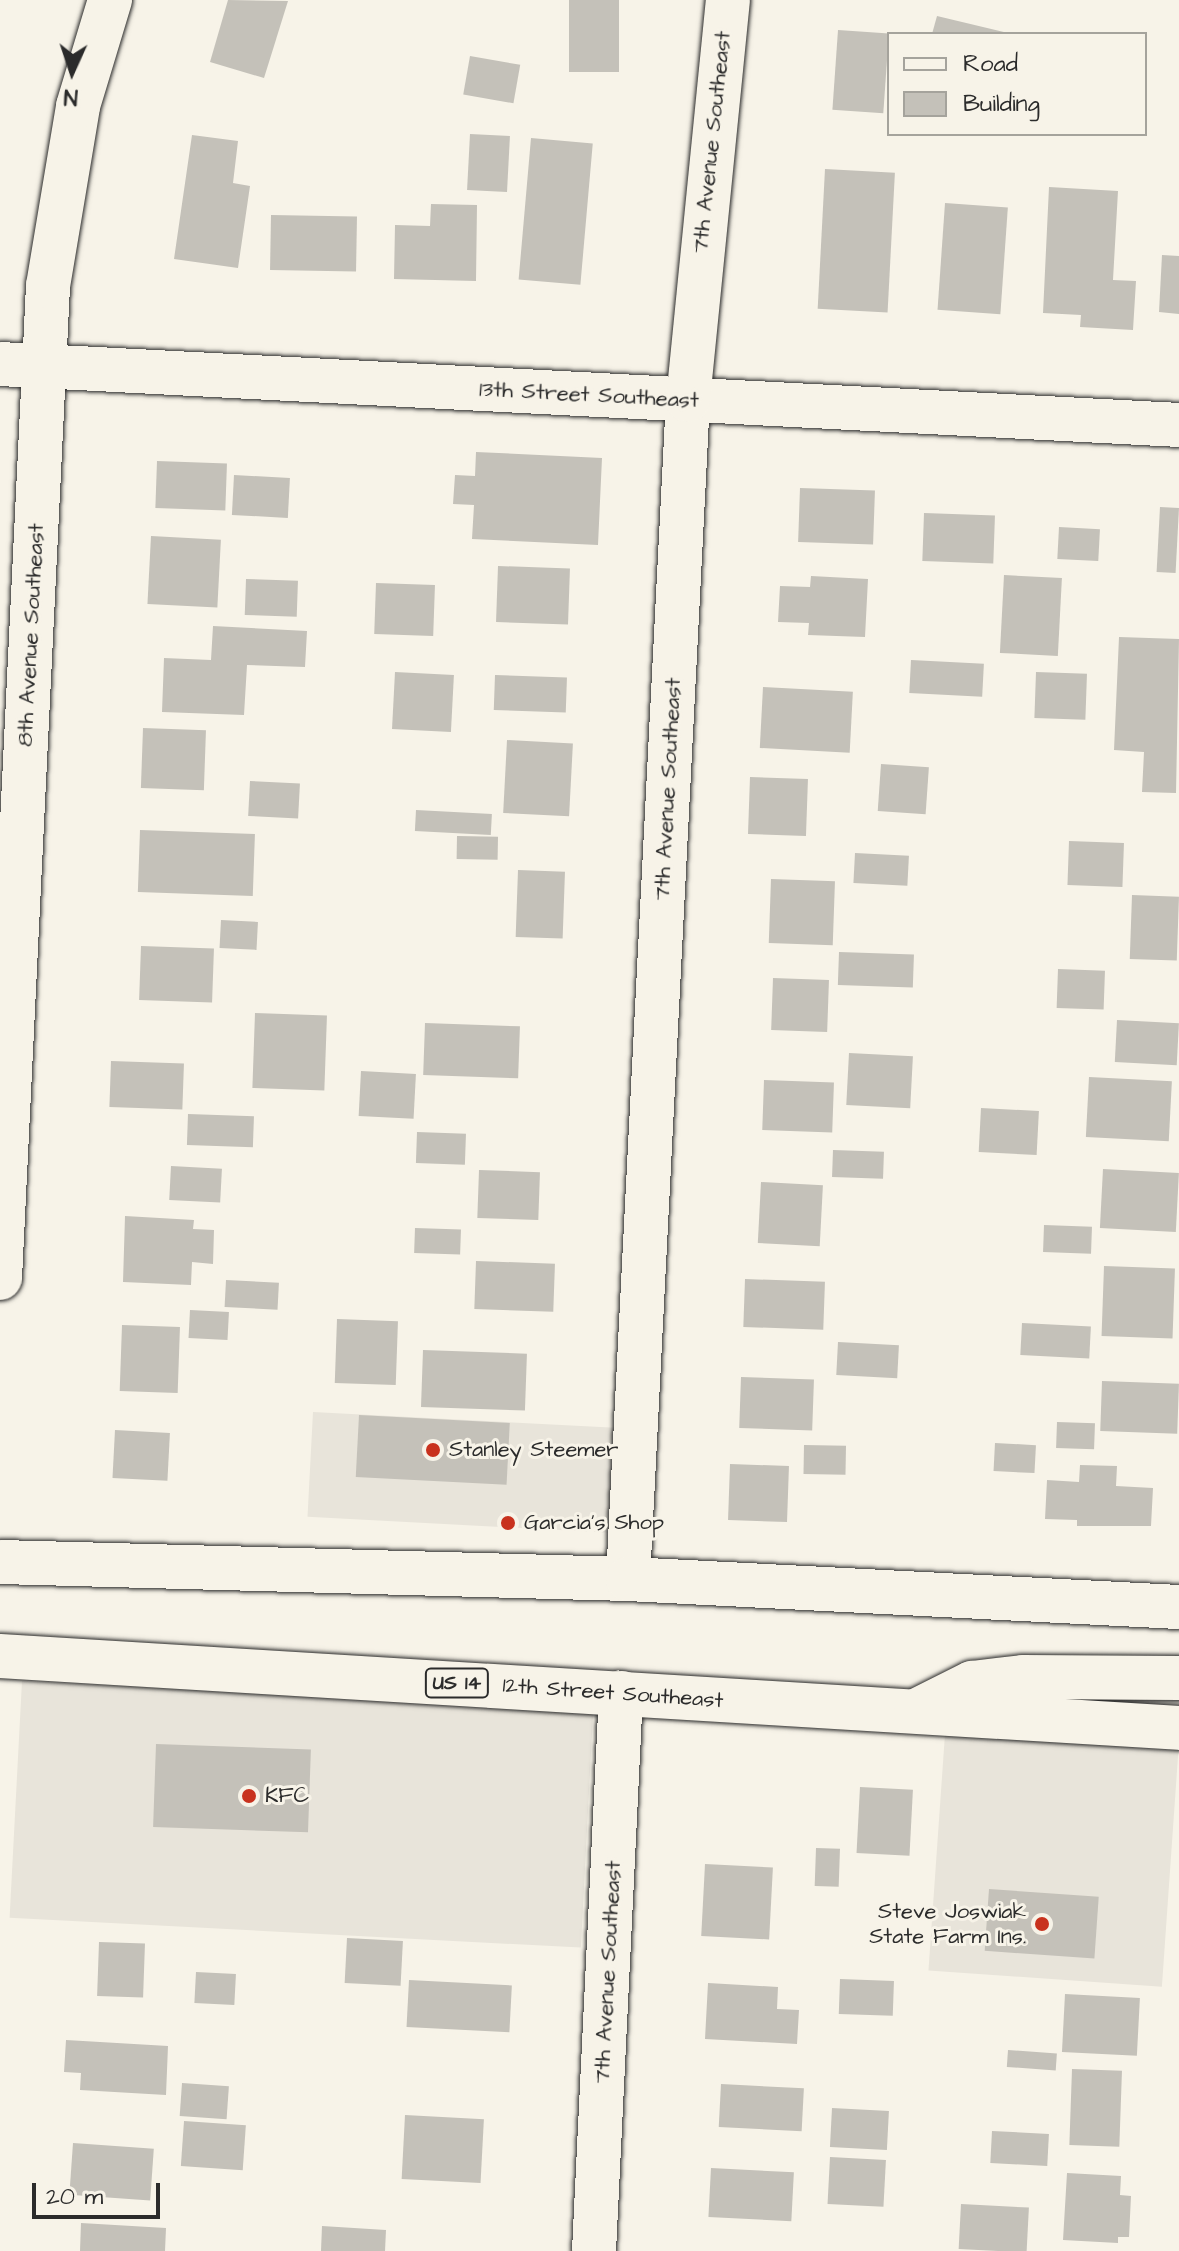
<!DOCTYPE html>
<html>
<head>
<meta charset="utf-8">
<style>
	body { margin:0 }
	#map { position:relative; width:1179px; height:2251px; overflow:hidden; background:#f7f3e8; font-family:"Architects Daughter",sans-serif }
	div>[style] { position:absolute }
	.built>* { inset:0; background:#e8e4da; transform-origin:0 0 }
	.building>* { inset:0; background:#c4c1b9; transform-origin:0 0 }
	.roads { filter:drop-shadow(0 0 2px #2b2b2b) drop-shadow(0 0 2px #2b2b2b) }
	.minor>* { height:44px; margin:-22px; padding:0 22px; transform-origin:22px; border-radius:22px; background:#f7f3e8 }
	.major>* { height:44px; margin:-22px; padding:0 22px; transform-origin:22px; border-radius:22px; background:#f7f3e8 }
	.dots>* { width:22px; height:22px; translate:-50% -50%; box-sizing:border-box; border:4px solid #f7f3e8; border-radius:50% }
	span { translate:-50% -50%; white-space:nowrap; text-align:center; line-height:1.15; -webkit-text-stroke:6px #f7f3e8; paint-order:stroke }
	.shield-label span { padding:2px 6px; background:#f7f3e8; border:2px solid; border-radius:6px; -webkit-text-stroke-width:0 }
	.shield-label { font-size:20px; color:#2b2b2b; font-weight:700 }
	.street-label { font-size:22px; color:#2b2b2b }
	.poi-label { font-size:22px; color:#2b2b2b }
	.left { translate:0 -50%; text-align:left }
	.right { translate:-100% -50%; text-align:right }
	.legend { position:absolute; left:887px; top:32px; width:260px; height:104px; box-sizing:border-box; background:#f7f3e8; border:2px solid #a5a39c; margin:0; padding:10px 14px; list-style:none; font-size:24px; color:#2b2b2b }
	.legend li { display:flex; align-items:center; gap:16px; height:40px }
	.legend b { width:40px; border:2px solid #a5a39c }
	.north { position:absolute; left:32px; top:32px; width:80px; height:80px; -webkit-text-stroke:6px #f7f3e8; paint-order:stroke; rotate:183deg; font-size:22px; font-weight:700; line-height:32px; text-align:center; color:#2b2b2b }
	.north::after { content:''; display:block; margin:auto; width:28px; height:36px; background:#2b2b2b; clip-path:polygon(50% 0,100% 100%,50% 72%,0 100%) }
	.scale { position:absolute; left:32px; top:2183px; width:128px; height:36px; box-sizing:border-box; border:4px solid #2b2b2b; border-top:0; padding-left:10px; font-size:24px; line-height:28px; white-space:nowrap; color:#2b2b2b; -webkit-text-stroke:6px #f7f3e8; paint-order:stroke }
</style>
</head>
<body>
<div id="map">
	<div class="built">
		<div style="left:313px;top:1412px;width:322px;height:105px;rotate:3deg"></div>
		<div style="left:22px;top:1681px;width:572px;height:237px;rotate:3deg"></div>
		<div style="left:945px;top:1734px;width:234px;height:237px;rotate:4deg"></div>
	</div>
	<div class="building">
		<div style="clip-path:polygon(228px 0,288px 1px,264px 78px,210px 62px)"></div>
		<div style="left:569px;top:0;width:50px;height:72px"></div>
		<div style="clip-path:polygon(937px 16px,1008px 33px,1008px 34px,932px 34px)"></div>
		<div style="left:838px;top:30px;width:51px;height:80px;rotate:4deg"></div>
		<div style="left:470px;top:56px;width:51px;height:39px;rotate:10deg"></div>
		<div style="left:470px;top:134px;width:40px;height:56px;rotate:3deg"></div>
		<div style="clip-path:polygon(192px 135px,238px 141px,233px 183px,250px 186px,238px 268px,174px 259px)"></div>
		<div style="left:531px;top:138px;width:62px;height:142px;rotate:5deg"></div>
		<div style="left:825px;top:169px;width:70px;height:140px;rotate:3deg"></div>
		<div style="clip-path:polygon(1049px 187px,1118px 191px,1113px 280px,1136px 281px,1133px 330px,1080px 327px,1081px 315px,1043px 313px)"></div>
		<div style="left:945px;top:203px;width:63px;height:107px;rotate:4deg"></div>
		<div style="clip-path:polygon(431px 204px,477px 205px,476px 281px,394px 279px,395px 225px,430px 226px)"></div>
		<div style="left:271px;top:215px;width:86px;height:55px;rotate:1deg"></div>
		<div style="clip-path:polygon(1162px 255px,1179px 256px,1179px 314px,1159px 312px)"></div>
		<div style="clip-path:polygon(476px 452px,602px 458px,598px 545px,472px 539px,474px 505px,453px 504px,455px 475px,475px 476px)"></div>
		<div style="left:157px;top:461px;width:70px;height:47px;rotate:2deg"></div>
		<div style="left:234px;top:475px;width:56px;height:40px;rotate:3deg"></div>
		<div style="left:800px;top:488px;width:75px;height:54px;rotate:2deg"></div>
		<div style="left:1160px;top:507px;width:19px;height:65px;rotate:3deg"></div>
		<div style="left:924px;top:513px;width:71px;height:48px;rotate:2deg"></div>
		<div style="left:1059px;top:527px;width:41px;height:32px;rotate:3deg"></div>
		<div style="left:151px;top:536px;width:70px;height:68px;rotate:3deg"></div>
		<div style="left:498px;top:566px;width:72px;height:56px;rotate:2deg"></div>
		<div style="left:1004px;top:575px;width:58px;height:78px;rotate:3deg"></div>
		<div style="clip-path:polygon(811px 576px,868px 579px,865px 637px,808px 635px,809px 623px,778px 622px,780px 586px,810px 587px)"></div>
		<div style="left:246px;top:579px;width:52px;height:36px;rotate:2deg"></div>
		<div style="left:376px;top:583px;width:59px;height:51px;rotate:2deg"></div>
		<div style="clip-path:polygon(213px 626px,307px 631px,305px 667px,247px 665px,244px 715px,162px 712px,164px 658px,211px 660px)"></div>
		<div style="clip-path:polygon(1119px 637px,1179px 639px,1176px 793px,1142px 792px,1144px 752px,1114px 750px)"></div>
		<div style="left:911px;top:660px;width:73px;height:33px;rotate:3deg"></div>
		<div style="left:395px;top:672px;width:59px;height:57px;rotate:3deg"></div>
		<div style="left:1036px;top:672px;width:51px;height:46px;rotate:2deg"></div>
		<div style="left:495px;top:675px;width:72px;height:35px;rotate:2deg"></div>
		<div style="left:763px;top:687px;width:90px;height:61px;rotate:3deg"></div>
		<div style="left:143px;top:728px;width:63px;height:60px;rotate:2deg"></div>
		<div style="left:507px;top:740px;width:66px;height:73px;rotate:3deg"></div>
		<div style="left:881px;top:764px;width:48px;height:47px;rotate:4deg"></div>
		<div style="left:750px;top:777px;width:58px;height:57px;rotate:2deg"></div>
		<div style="left:250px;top:781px;width:50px;height:35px;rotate:3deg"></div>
		<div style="left:416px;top:810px;width:76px;height:21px;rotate:3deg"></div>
		<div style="left:140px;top:830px;width:115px;height:62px;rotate:2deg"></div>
		<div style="left:457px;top:836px;width:41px;height:23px;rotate:1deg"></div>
		<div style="left:1069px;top:841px;width:55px;height:44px;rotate:2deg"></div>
		<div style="left:855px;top:853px;width:54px;height:30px;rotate:3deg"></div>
		<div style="left:518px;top:870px;width:47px;height:67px;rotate:2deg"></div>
		<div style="left:771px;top:879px;width:64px;height:64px;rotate:2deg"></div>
		<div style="left:1132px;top:895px;width:47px;height:64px;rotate:2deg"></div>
		<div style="left:221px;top:920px;width:37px;height:28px;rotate:3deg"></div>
		<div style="left:141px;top:946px;width:73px;height:54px;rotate:2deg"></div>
		<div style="left:839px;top:952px;width:75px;height:33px;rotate:2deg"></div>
		<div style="left:1058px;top:969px;width:47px;height:39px;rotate:2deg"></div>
		<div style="left:773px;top:978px;width:56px;height:52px;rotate:2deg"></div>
		<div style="left:255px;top:1013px;width:72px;height:75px;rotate:2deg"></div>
		<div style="left:1117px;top:1020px;width:62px;height:42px;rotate:3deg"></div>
		<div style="left:425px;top:1023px;width:95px;height:52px;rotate:2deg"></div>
		<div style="left:849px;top:1053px;width:64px;height:52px;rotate:3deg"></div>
		<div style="left:111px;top:1061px;width:73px;height:46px;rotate:2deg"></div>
		<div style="left:361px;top:1071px;width:55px;height:45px;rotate:3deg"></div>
		<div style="left:1089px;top:1077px;width:83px;height:60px;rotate:3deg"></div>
		<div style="left:764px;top:1080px;width:70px;height:50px;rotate:2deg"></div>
		<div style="left:981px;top:1108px;width:58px;height:44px;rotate:3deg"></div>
		<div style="left:188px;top:1114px;width:66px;height:31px;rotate:2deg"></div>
		<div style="left:417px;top:1132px;width:49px;height:31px;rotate:2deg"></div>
		<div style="left:833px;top:1150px;width:51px;height:27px;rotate:2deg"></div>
		<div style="left:171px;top:1166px;width:51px;height:34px;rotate:3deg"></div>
		<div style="left:1103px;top:1169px;width:76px;height:59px;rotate:3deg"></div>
		<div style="left:479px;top:1170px;width:61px;height:48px;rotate:2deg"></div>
		<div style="left:761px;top:1182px;width:62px;height:61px;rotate:3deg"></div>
		<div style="clip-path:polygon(125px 1216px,194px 1220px,193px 1229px,214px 1230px,213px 1264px,192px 1262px,191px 1285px,123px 1282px)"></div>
		<div style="left:1044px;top:1225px;width:48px;height:27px;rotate:2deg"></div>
		<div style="left:415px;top:1228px;width:46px;height:25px;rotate:2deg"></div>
		<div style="left:476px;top:1261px;width:79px;height:48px;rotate:2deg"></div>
		<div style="left:1104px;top:1266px;width:71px;height:70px;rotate:2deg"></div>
		<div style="left:745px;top:1279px;width:80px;height:48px;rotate:2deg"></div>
		<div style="left:226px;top:1280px;width:53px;height:27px;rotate:3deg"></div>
		<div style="left:190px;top:1310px;width:39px;height:28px;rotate:3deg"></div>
		<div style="left:337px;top:1319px;width:61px;height:64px;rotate:2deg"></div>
		<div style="left:1022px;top:1323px;width:69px;height:32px;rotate:3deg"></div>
		<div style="left:122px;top:1325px;width:58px;height:66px;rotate:2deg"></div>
		<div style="left:838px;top:1342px;width:61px;height:33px;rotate:3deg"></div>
		<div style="left:423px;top:1350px;width:104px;height:57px;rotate:2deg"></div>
		<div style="left:741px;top:1377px;width:73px;height:51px;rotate:2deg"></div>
		<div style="left:1102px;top:1381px;width:77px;height:50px;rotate:2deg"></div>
		<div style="left:359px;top:1415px;width:151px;height:62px;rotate:3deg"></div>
		<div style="left:1057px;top:1422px;width:38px;height:26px;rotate:2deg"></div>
		<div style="left:115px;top:1430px;width:55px;height:48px;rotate:3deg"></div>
		<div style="left:995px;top:1443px;width:41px;height:28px;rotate:3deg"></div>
		<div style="left:804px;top:1445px;width:42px;height:29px;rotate:1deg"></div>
		<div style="left:730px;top:1464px;width:59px;height:56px;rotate:2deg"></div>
		<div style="clip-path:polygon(1080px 1465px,1117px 1466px,1116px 1486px,1153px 1488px,1151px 1526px,1077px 1526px,1077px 1520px,1045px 1519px,1047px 1480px,1079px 1482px)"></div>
		<div style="left:156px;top:1744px;width:155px;height:83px;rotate:2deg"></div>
		<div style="left:860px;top:1787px;width:53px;height:66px;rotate:3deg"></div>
		<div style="left:816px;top:1848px;width:24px;height:38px;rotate:2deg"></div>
		<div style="left:705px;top:1864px;width:68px;height:72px;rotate:3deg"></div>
		<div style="left:989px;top:1889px;width:110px;height:62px;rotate:4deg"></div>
		<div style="left:347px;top:1938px;width:56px;height:45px;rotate:3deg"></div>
		<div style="left:99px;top:1942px;width:46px;height:54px;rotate:2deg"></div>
		<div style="left:196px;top:1972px;width:40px;height:31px;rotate:3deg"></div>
		<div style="left:840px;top:1979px;width:54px;height:35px;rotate:2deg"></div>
		<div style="left:409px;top:1980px;width:103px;height:47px;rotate:3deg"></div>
		<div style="clip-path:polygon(708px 1983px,778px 1987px,777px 2009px,799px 2010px,797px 2044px,705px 2039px)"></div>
		<div style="left:1065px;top:1994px;width:75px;height:58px;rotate:3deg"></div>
		<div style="clip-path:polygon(66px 2040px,168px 2046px,166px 2095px,80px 2090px,81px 2073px,64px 2072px)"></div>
		<div style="left:1008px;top:2050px;width:49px;height:17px;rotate:4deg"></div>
		<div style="left:1072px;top:2069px;width:50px;height:76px;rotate:2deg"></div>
		<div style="left:182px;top:2083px;width:47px;height:33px;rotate:4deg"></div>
		<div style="left:721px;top:2084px;width:83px;height:43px;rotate:3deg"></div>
		<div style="left:832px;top:2108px;width:57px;height:39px;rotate:3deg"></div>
		<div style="left:405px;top:2115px;width:79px;height:64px;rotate:3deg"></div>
		<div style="left:184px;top:2121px;width:62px;height:45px;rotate:4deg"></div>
		<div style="left:992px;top:2131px;width:57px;height:32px;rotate:3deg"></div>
		<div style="left:73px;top:2143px;width:81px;height:52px;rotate:4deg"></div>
		<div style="left:830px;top:2157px;width:56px;height:47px;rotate:3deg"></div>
		<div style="left:711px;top:2168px;width:83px;height:49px;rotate:3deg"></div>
		<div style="clip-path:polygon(1067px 2173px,1121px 2176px,1120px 2195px,1131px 2196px,1129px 2237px,1118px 2237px,1118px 2243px,1063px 2240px)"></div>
		<div style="left:961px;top:2204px;width:68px;height:45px;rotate:3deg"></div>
		<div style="clip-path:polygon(81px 2223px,166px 2228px,165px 2251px,80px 2251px)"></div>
		<div style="clip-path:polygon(322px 2226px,386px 2230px,385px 2251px,321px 2251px)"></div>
	</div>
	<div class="roads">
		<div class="minor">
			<div style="left:0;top:364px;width:1181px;rotate:2.96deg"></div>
			<div style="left:0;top:1278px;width:993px;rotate:-87.23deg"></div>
			<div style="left:48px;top:286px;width:182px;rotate:-80.5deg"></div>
			<div style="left:78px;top:106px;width:111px;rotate:-73.2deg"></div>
			<div style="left:628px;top:1579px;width:1181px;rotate:-87.09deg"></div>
			<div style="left:688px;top:400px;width:402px;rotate:-84.3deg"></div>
			<div style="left:594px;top:2251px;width:559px;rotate:-87.23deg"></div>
		</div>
		<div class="major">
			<div style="left:0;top:1562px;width:628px;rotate:1.55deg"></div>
			<div style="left:628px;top:1579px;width:552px;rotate:2.91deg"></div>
			<div style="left:0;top:1656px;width:1181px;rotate:3.49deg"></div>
			<div style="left:916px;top:1711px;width:63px;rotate:-26.6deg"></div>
			<div style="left:972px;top:1683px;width:51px;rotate:-6.7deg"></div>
			<div style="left:1023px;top:1677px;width:156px;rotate:0.4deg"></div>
		</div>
	</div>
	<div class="dots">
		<div style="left:433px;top:1450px;background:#c8321e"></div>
		<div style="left:508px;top:1523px;background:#c8321e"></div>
		<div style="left:249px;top:1796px;background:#c8321e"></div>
		<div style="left:1042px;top:1924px;background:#c8321e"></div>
	</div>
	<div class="shield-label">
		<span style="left:457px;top:1683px">US 14</span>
	</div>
	<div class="street-label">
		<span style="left:712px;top:142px;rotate:-84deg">7th Avenue Southeast</span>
		<span style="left:589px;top:395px;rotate:3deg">13th Street Southeast</span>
		<span style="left:31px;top:635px;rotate:-87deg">8th Avenue Southeast</span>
		<span style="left:668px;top:789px;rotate:-87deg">7th Avenue Southeast</span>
		<span style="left:613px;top:1693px;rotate:4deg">12th Street Southeast</span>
		<span style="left:608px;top:1972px;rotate:-87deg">7th Avenue Southeast</span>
	</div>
	<div class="poi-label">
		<span class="left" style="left:449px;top:1450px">Stanley Steemer</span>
		<span class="left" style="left:524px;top:1523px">Garcia's Shop</span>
		<span class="left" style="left:265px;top:1796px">KFC</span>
		<span class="right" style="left:1026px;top:1924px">Steve Joswiak<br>State Farm Ins.</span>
	</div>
	<ul class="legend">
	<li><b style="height:10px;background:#f7f3e8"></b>Road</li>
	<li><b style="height:22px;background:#c4c1b9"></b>Building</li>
	</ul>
	<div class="north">N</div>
	<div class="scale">20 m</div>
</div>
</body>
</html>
